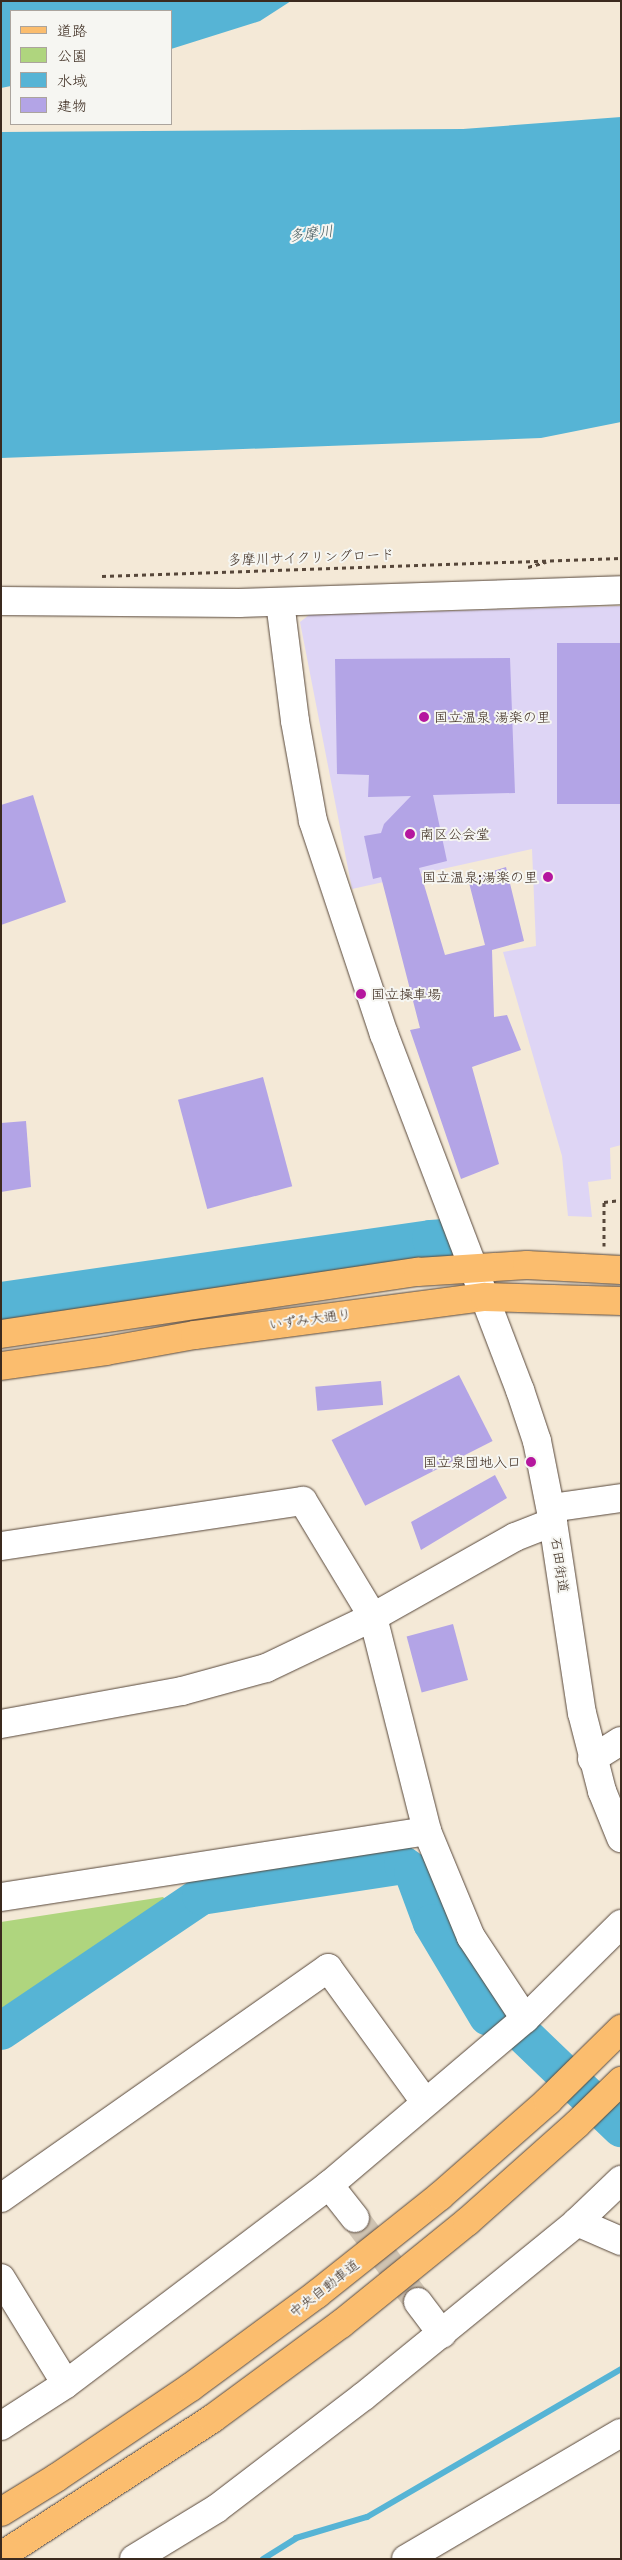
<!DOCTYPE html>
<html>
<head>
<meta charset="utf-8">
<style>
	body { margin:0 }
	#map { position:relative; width:622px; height:2560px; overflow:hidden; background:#f4e9d7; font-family:"Shantell Sans","Klee One",sans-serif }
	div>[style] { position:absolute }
	.built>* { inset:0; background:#ded5f5 }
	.green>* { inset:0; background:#afd57e }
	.water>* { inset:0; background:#56b4d5 }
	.stream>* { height:6px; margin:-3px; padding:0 3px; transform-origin:3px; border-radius:3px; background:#56b4d5 }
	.river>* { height:38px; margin:-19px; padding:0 19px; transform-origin:19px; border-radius:19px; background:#56b4d5 }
	.building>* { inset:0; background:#b3a4e6; transform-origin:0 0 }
	.minor-tunnel>* { height:28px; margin-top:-14px; transform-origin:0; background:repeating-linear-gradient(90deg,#cfc3b2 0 28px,transparent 0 42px) }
	.path>* { height:3px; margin-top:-1.5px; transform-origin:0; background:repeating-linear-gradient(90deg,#57473a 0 4px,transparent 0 8px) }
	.roads { filter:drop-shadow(0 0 1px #57473a) drop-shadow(0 0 1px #57473a) }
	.minor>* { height:28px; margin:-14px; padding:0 14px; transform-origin:14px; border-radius:14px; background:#fff }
	.major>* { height:28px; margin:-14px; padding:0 14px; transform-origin:14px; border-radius:14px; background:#fbbd6e }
	.highway>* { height:28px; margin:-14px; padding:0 14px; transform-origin:14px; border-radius:14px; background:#fbbd6e }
	.dots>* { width:14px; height:14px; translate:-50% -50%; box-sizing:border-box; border:2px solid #f6f6f2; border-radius:50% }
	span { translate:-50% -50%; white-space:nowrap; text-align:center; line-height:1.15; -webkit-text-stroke:4px #f6f6f2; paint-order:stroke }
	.street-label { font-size:14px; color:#3b2a1e }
	.poi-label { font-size:14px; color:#3b2a1e }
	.left { translate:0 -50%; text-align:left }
	.right { translate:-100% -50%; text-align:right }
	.water-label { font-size:15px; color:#445a5e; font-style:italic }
	.frame { position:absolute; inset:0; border:2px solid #3b2a1e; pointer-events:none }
	.legend { position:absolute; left:10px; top:10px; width:162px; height:115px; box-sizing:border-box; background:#f6f6f2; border:1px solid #aba49d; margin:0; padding:6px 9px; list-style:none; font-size:15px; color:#3b2a1e }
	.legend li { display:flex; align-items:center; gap:10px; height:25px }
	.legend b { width:25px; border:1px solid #aba49d }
</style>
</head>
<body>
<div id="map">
	<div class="built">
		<div style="clip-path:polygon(621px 606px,621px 1145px,610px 1148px,611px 1179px,588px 1182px,592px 1217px,568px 1216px,562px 1156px,503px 952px,536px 946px,532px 849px,352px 889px,300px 622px,309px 615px)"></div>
	</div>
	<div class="green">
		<div style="clip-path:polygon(163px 1897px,184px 1919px,1px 2047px,1px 1922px)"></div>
	</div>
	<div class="water">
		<div style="clip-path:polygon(1px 1px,291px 1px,260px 21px,171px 49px,171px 11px,11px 11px,11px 86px,1px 88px)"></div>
		<div style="clip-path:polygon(621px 117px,621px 422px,541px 438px,1px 458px,1px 132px,463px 129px)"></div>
	</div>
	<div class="stream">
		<div style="left:263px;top:2559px;width:39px;rotate:-32deg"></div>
		<div style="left:296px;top:2538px;width:74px;rotate:-16.5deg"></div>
		<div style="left:367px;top:2517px;width:294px;rotate:-30.2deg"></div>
	</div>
	<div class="river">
		<div style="left:1px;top:1301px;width:434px;rotate:-8.2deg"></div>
		<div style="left:431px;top:1239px;width:14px;rotate:-4deg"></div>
		<div style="left:1px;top:2031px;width:241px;rotate:-34deg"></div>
		<div style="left:201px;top:1896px;width:204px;rotate:-8.7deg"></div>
		<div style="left:403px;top:1865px;width:12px;rotate:35deg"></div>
		<div style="left:413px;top:1872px;width:54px;rotate:69.6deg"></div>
		<div style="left:432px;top:1923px;width:109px;rotate:59.2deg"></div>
		<div style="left:526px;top:2037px;width:132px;rotate:43.8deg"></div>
	</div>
	<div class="building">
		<div style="left:621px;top:643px;width:161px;height:64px;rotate:90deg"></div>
		<div style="clip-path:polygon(510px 658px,515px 793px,433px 795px,447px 861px,419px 868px,445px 955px,485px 945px,468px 879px,506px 867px,524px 941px,492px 950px,494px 1017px,507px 1015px,521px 1050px,472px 1067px,499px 1164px,461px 1179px,410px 1030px,420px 1028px,381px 877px,373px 879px,364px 836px,381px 833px,384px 824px,411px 796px,368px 797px,369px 775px,337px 774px,335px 659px)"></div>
		<div style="clip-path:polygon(33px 795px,66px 902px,1px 925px,1px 805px)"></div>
		<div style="left:263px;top:1077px;width:113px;height:88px;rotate:75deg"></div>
		<div style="clip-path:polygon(26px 1121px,31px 1187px,1px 1192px,1px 1123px)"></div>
		<div style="left:459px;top:1375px;width:74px;height:143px;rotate:63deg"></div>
		<div style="left:381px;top:1381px;width:24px;height:66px;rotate:85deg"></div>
		<div style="clip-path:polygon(495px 1475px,507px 1498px,421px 1550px,411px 1522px)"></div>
		<div style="left:453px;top:1624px;width:58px;height:48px;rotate:75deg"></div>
	</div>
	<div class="minor-tunnel">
		<div style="left:355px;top:2218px;width:105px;rotate:53.1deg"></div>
	</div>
	<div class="path">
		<div style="left:528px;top:567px;width:19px;rotate:-16deg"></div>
		<div style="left:102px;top:576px;width:519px;rotate:-1.99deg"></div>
		<div style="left:604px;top:1246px;width:44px;rotate:-90deg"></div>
		<div style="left:604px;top:1202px;width:17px;rotate:-7deg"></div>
	</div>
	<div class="roads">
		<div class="minor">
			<div style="left:1px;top:601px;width:238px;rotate:0.5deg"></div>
			<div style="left:239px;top:603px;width:382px;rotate:-1.9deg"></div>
			<div style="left:280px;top:602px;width:120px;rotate:82.8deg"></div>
			<div style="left:295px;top:721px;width:102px;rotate:79.8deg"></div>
			<div style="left:313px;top:821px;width:225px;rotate:71.6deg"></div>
			<div style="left:384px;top:1034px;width:381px;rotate:69.1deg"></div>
			<div style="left:520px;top:1390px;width:54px;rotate:71.6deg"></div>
			<div style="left:537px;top:1441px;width:83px;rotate:78.8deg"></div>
			<div style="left:553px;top:1522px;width:193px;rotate:81.4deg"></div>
			<div style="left:582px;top:1713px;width:81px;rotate:75.6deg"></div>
			<div style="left:602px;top:1791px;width:51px;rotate:68deg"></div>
			<div style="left:551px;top:1508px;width:71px;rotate:-8.1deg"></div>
			<div style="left:1px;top:1546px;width:305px;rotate:-8.5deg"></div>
			<div style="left:303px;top:1501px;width:135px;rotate:58.9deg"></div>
			<div style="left:373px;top:1617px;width:221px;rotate:75.8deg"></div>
			<div style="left:427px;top:1831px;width:115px;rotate:67.5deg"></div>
			<div style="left:471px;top:1937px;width:98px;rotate:56.6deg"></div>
			<div style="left:1px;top:1724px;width:184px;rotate:-10.3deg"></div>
			<div style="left:182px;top:1691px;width:87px;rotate:-15.3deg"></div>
			<div style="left:266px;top:1668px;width:119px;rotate:-25.5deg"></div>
			<div style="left:373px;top:1617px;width:163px;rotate:-29.4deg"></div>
			<div style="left:515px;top:1537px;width:41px;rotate:-21.5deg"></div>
			<div style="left:592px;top:1759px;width:34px;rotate:-32deg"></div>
			<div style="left:1px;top:1897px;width:431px;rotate:-8.8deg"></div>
			<div style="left:329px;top:2185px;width:42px;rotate:51.8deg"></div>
			<div style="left:1px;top:2198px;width:400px;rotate:-35.1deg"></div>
			<div style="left:328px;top:1968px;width:165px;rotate:54.1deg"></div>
			<div style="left:577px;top:2222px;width:48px;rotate:23.4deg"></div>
			<div style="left:1px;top:2278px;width:124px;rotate:58.5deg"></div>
			<div style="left:418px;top:2302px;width:40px;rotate:53deg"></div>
			<div style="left:1px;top:2426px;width:77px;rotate:-32.9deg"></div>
			<div style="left:66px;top:2384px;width:330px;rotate:-37.1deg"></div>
			<div style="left:329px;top:2185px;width:257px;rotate:-40.3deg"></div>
			<div style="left:525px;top:2019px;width:135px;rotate:-44.7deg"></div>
			<div style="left:134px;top:2559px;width:96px;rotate:-31.4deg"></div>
			<div style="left:216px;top:2509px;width:186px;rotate:-37.4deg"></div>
			<div style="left:364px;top:2396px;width:275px;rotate:-39.2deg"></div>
			<div style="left:577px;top:2222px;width:61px;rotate:-43.7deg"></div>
			<div style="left:406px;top:2559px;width:249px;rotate:-30.4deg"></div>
		</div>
		<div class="major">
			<div style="left:1px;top:1334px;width:422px;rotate:-8.5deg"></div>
			<div style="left:418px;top:1272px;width:109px;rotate:-3.7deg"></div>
			<div style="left:527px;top:1265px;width:94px;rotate:3deg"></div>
			<div style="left:1px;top:1366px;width:106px;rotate:-8.1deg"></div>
			<div style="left:106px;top:1351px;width:90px;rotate:-10.2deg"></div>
			<div style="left:195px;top:1335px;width:292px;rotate:-7.5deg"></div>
			<div style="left:485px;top:1297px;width:136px;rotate:1.7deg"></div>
		</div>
		<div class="highway">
			<div style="left:1px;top:2512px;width:65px;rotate:-31.7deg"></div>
			<div style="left:56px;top:2478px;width:163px;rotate:-34deg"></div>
			<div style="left:191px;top:2387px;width:157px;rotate:-36.4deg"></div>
			<div style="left:317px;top:2294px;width:157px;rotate:-38.5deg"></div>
			<div style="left:440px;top:2196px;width:144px;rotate:-41.3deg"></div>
			<div style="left:548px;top:2101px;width:103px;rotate:-44.6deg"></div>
			<div style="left:1px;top:2556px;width:252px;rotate:-33deg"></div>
			<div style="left:212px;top:2419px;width:160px;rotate:-36.4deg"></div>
			<div style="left:341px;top:2324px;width:162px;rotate:-39deg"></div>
			<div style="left:467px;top:2222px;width:147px;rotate:-41.7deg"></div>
			<div style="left:577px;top:2124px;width:62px;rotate:-44.3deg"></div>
		</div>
	</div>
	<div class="dots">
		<div style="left:424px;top:717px;background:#b5179e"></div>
		<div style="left:410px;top:834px;background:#b5179e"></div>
		<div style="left:548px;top:877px;background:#b5179e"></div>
		<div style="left:361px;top:994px;background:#b5179e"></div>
		<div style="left:531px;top:1462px;background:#b5179e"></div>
	</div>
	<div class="street-label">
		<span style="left:311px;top:557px;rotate:-2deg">多摩川サイクリングロード</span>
		<span style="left:310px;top:1319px;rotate:-8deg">いずみ大通り</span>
		<span style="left:560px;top:1565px;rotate:82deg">石田街道</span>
		<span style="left:324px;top:2288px;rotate:-38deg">中央自動車道</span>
	</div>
	<div class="poi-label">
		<span class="left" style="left:434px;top:717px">国立温泉 湯楽の里</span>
		<span class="left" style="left:420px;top:834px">南区公会堂</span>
		<span class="right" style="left:538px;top:877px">国立温泉;湯楽の里</span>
		<span class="left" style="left:371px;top:994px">国立操車場</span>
		<span class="right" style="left:521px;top:1462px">国立泉団地入口</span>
	</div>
	<div class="water-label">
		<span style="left:311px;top:234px;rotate:-7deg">多摩川</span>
	</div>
	<div class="frame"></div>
	<ul class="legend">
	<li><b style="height:6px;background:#fbbd6e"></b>道路</li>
	<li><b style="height:14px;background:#afd57e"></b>公園</li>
	<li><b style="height:14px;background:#56b4d5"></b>水域</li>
	<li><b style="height:14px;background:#b3a4e6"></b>建物</li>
	</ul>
</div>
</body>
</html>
